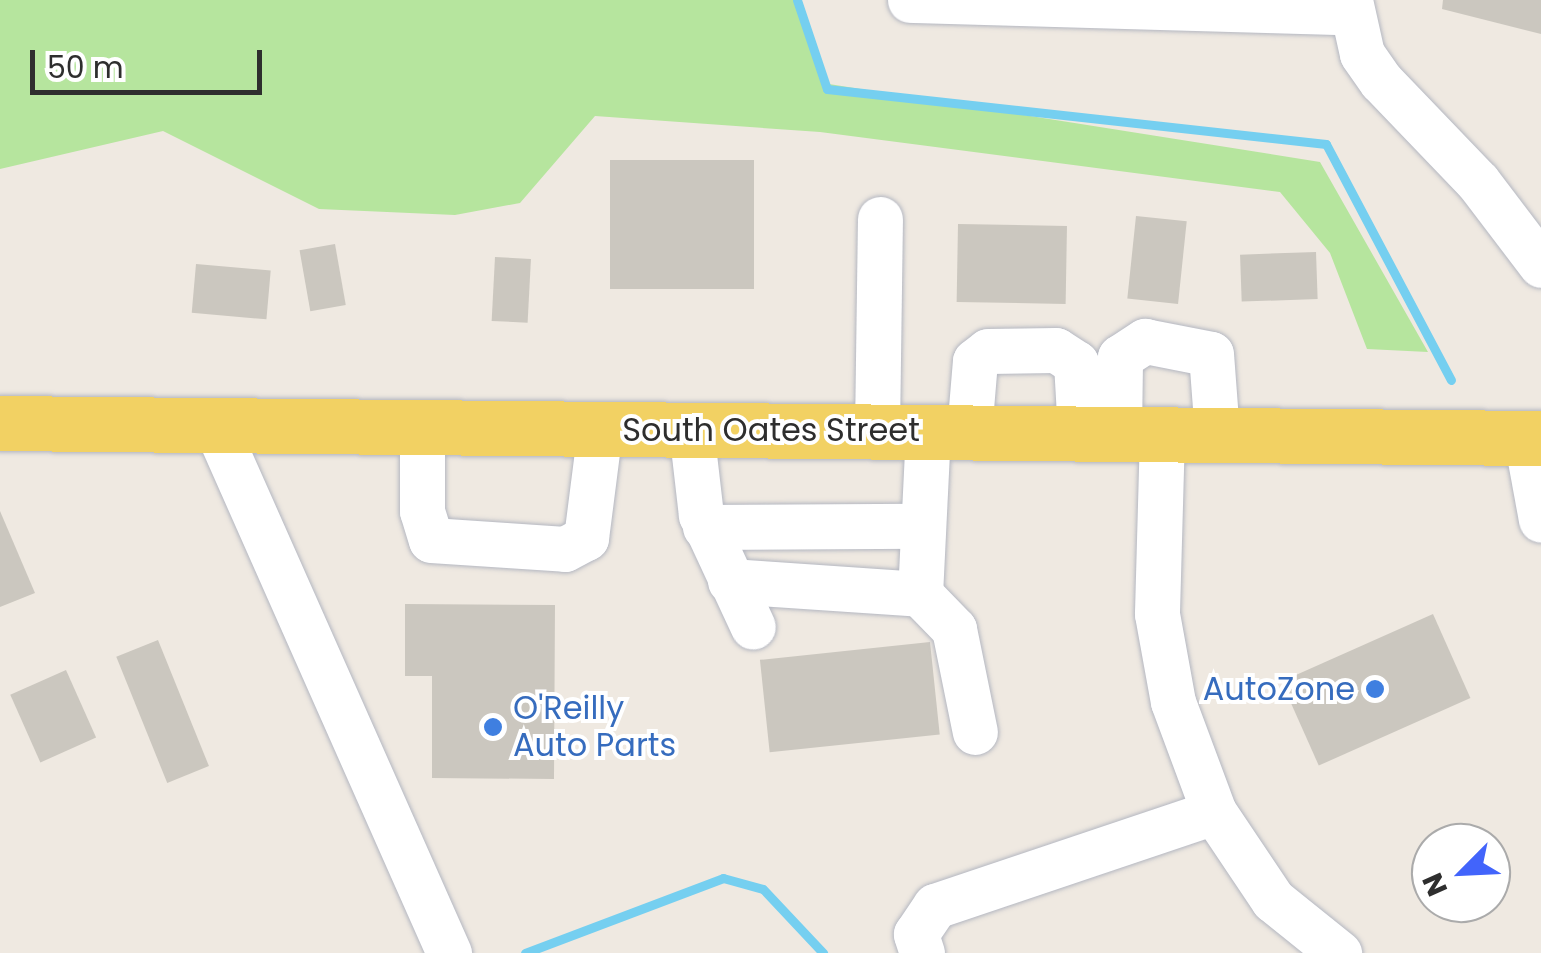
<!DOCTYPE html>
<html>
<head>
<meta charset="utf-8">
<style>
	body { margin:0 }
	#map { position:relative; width:1541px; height:953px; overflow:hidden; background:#efe9e1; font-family:Poppins,sans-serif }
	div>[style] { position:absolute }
	.green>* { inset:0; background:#b6e59e }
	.stream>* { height:9px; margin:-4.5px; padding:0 4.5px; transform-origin:4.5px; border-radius:4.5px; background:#75cff0 }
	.building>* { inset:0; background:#cbc7bf; transform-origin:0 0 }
	.roads { filter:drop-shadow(0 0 2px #b4b7c1) drop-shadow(0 0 2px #b4b7c1) }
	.minor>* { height:45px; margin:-22.5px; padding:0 22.5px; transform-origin:22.5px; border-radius:22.5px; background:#fff }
	.major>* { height:55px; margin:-27.5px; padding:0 27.5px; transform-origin:27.5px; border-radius:27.5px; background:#f2d163 }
	.dots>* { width:28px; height:28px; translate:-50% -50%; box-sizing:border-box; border:5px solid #fff; border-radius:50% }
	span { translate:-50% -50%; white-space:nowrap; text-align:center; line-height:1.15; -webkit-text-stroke:8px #fff; paint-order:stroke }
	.street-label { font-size:32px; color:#2e2e2e }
	.shop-label { font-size:32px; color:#366cbe }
	.right { translate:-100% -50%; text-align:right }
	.left { translate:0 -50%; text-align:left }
	.north { position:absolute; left:1411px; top:823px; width:100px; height:100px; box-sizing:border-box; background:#fff; border:2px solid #ababab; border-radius:50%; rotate:246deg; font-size:28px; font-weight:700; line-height:40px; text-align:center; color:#2e2e2e }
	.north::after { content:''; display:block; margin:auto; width:35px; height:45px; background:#4264fb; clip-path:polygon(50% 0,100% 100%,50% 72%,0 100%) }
	.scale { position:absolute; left:30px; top:50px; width:232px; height:45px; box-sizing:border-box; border:5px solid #2e2e2e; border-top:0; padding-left:12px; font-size:30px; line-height:35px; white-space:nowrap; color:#2e2e2e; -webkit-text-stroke:8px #fff; paint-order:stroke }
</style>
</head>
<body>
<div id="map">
	<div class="green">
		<div style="clip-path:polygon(0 0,798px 0,829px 84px,1320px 162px,1428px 352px,1367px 349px,1330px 253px,1280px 192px,820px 132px,595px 116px,520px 203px,455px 215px,319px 209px,163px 131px,0 169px)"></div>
	</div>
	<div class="stream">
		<div style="left:797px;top:0;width:94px;rotate:71.4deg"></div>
		<div style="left:827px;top:89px;width:502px;rotate:6.29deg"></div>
		<div style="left:1326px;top:144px;width:267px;rotate:62.1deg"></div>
		<div style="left:525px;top:953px;width:212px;rotate:-20.7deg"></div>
		<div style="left:723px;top:878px;width:41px;rotate:15.4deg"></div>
		<div style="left:763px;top:889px;width:88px;rotate:46.8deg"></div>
	</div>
	<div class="building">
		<div style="clip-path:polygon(1443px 0,1541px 0,1541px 34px,1442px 9px)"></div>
		<div style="left:610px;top:160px;width:144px;height:129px"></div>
		<div style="left:1136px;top:216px;width:51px;height:83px;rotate:6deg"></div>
		<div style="left:958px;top:224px;width:109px;height:78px;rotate:1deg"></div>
		<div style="left:335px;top:244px;width:62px;height:36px;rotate:80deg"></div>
		<div style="left:1316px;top:252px;width:47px;height:76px;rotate:88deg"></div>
		<div style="left:495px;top:257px;width:36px;height:64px;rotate:3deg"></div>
		<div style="left:196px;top:264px;width:75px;height:49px;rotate:5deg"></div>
		<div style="clip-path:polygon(0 511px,35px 593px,0 607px)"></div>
		<div style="clip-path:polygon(405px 604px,555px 605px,554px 779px,432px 778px,432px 676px,405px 676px)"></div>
		<div style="left:1433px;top:614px;width:92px;height:166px;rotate:66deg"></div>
		<div style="left:158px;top:640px;width:136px;height:45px;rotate:68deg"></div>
		<div style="left:930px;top:642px;width:93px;height:171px;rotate:84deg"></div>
		<div style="left:66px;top:670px;width:74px;height:61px;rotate:66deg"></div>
	</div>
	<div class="roads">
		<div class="minor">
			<div style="left:910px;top:0;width:439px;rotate:1.6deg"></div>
			<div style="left:1350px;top:0;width:55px;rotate:77.5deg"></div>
			<div style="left:1362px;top:54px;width:33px;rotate:55deg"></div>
			<div style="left:1381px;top:81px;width:140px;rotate:46.2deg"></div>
			<div style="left:1478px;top:182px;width:104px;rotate:52.8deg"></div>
			<div style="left:215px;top:425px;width:578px;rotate:66.1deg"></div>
			<div style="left:422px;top:427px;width:84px;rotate:90deg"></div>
			<div style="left:422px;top:511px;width:30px;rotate:73deg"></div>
			<div style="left:431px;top:540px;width:134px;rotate:3.8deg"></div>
			<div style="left:565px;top:549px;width:24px;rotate:-28deg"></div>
			<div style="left:586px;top:538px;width:110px;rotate:-82.7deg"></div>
			<div style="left:691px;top:429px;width:87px;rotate:83.4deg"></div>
			<div style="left:701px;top:515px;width:123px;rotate:65.1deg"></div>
			<div style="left:877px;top:431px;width:212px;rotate:-89.2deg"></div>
			<div style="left:928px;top:431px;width:163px;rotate:92.8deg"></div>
			<div style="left:920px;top:594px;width:49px;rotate:45.8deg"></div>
			<div style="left:954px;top:629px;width:105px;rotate:78.5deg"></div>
			<div style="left:969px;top:432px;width:71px;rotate:-85.2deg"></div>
			<div style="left:975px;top:361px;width:16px;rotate:-38deg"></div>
			<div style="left:988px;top:351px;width:68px;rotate:-0.8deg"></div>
			<div style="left:1056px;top:350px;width:24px;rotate:33deg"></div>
			<div style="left:1076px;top:363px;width:70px;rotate:86.7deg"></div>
			<div style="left:1119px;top:433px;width:76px;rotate:-89.2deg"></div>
			<div style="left:1120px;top:357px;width:30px;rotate:-33deg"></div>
			<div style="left:1145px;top:341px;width:67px;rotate:11.1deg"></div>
			<div style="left:1211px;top:354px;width:80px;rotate:85.7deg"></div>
			<div style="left:1162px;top:433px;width:181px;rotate:91.6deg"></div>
			<div style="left:1157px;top:614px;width:89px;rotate:79.7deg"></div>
			<div style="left:1173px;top:702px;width:117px;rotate:69.6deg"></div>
			<div style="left:1214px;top:812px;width:106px;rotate:56.2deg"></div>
			<div style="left:1273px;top:900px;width:85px;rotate:38.8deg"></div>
			<div style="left:1526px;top:438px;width:83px;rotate:79.6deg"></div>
			<div style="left:705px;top:527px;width:216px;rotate:-0.3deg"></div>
			<div style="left:730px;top:581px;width:190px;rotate:3.9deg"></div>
			<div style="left:922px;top:953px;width:20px;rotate:-108deg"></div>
			<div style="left:916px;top:934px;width:34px;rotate:-56deg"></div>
			<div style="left:935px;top:906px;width:294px;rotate:-18.6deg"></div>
		</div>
		<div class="major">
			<div style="left:0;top:423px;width:1541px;rotate:0.56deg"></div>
		</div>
	</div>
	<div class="dots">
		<div style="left:1375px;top:689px;background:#3f7fe0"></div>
		<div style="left:493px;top:727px;background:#3f7fe0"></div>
	</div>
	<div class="street-label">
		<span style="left:771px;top:430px">South Oates Street</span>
	</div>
	<div class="shop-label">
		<span class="right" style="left:1355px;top:689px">AutoZone</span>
		<span class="left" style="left:513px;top:727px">O'Reilly<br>Auto Parts</span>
	</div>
	<div class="north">N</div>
	<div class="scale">50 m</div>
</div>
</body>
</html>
